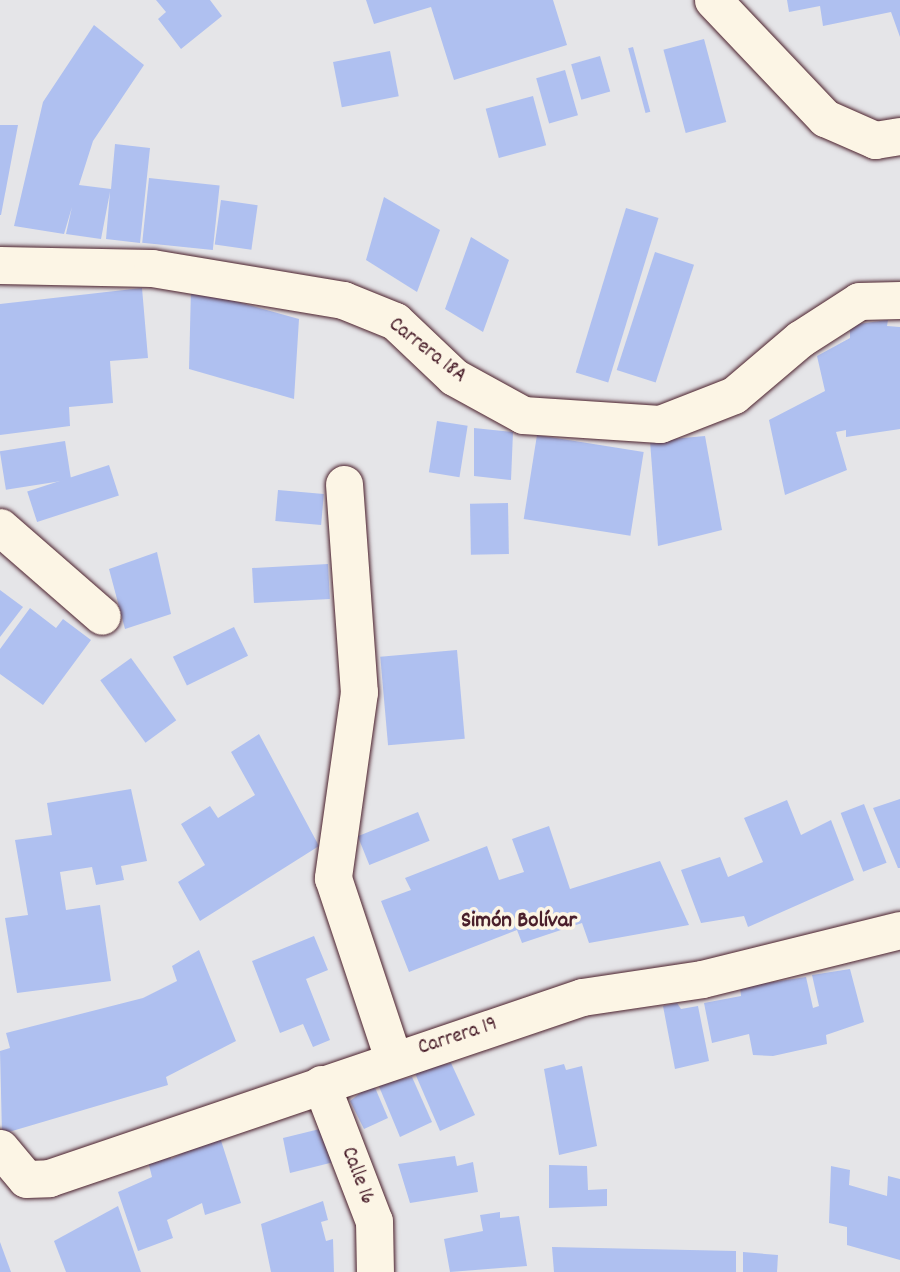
<!DOCTYPE html>
<html>
<head>
<meta charset="utf-8">
<style>
	body { margin:0 }
	#map { position:relative; width:900px; height:1272px; overflow:hidden; background:#e5e5e8; font-family:Dekko,sans-serif }
	div>[style] { position:absolute }
	.building>* { inset:0; background:#afc0f0; transform-origin:0 0 }
	.roads { filter:drop-shadow(0 0 2px #4a1f2b) drop-shadow(0 0 2px #4a1f2b) }
	.street>* { height:37px; margin:-18.5px; padding:0 18.5px; transform-origin:18.5px; border-radius:18.5px; background:#fcf5e5 }
	span { translate:-50% -50%; white-space:nowrap; text-align:center; line-height:1.15; -webkit-text-stroke:7px #fcf5e5; paint-order:stroke }
	.street-label { font-size:21px; color:#4a1f2b }
	.neighbourhood-label { font-size:23px; color:#4a1f2b; font-weight:700 }
</style>
</head>
<body>
<div id="map">
	<div class="building">
		<div style="clip-path:polygon(156px 0,210px 0,222px 16px,181px 49px,158px 19px,166px 12px)"></div>
		<div style="clip-path:polygon(366px 0,553px 0,567px 45px,454px 80px,431px 7px,374px 24px)"></div>
		<div style="clip-path:polygon(787px 0,900px 0,900px 37px,891px 12px,823px 26px,820px 6px,789px 12px)"></div>
		<div style="clip-path:polygon(94px 25px,144px 65px,93px 141px,79px 185px,111px 189px,115px 144px,150px 148px,140px 243px,106px 239px,110px 192px,101px 239px,66px 234px,72px 207px,64px 234px,14px 226px,43px 102px)"></div>
		<div style="left:704px;top:39px;width:86px;height:42px;rotate:75deg"></div>
		<div style="left:633px;top:47px;width:67px;height:5px;rotate:75deg"></div>
		<div style="left:390px;top:51px;width:46px;height:58px;rotate:79deg"></div>
		<div style="left:600px;top:56px;width:37px;height:30px;rotate:74deg"></div>
		<div style="left:565px;top:70px;width:47px;height:30px;rotate:74deg"></div>
		<div style="left:533px;top:96px;width:51px;height:49px;rotate:75deg"></div>
		<div style="clip-path:polygon(0 125px,18px 125px,1px 215px,0 215px)"></div>
		<div style="left:149px;top:178px;width:71px;height:65px;rotate:6deg"></div>
		<div style="clip-path:polygon(384px 197px,440px 230px,417px 292px,366px 260px)"></div>
		<div style="left:221px;top:200px;width:37px;height:45px;rotate:8deg"></div>
		<div style="left:626px;top:208px;width:34px;height:172px;rotate:17deg"></div>
		<div style="clip-path:polygon(471px 237px,509px 260px,483px 332px,445px 309px)"></div>
		<div style="left:655px;top:252px;width:41px;height:124px;rotate:18deg"></div>
		<div style="clip-path:polygon(142px 288px,148px 358px,110px 361px,113px 403px,69px 407px,70px 426px,0 435px,0 304px)"></div>
		<div style="clip-path:polygon(191px 289px,299px 319px,294px 399px,189px 369px)"></div>
		<div style="clip-path:polygon(888px 320px,887px 326px,900px 327px,900px 429px,846px 437px,846px 430px,836px 432px,847px 470px,785px 495px,769px 420px,825px 391px,817px 356px,850px 338px,850px 325px)"></div>
		<div style="left:437px;top:421px;width:31px;height:52px;rotate:9deg"></div>
		<div style="clip-path:polygon(474px 428px,513px 432px,511px 480px,474px 476px)"></div>
		<div style="left:537px;top:435px;width:108px;height:85px;rotate:9deg"></div>
		<div style="clip-path:polygon(705px 436px,722px 530px,658px 546px,650px 441px)"></div>
		<div style="left:65px;top:441px;width:39px;height:66px;rotate:81deg"></div>
		<div style="left:109px;top:465px;width:32px;height:86px;rotate:72deg"></div>
		<div style="left:278px;top:490px;width:46px;height:31px;rotate:5deg"></div>
		<div style="left:508px;top:503px;width:51px;height:38px;rotate:89deg"></div>
		<div style="clip-path:polygon(157px 552px,171px 614px,125px 629px,109px 569px)"></div>
		<div style="left:328px;top:564px;width:35px;height:76px;rotate:87deg"></div>
		<div style="clip-path:polygon(0 590px,23px 607px,0 637px)"></div>
		<div style="clip-path:polygon(30px 608px,56px 628px,63px 619px,91px 640px,43px 705px,0 674px,0 649px)"></div>
		<div style="left:234px;top:627px;width:32px;height:68px;rotate:64deg"></div>
		<div style="left:457px;top:650px;width:89px;height:77px;rotate:85deg"></div>
		<div style="left:131px;top:658px;width:77px;height:38px;rotate:54deg"></div>
		<div style="clip-path:polygon(259px 734px,319px 846px,200px 921px,178px 882px,205px 865px,181px 824px,210px 806px,218px 818px,255px 795px,231px 752px)"></div>
		<div style="clip-path:polygon(131px 789px,147px 861px,121px 866px,124px 880px,96px 885px,92px 867px,60px 872px,66px 910px,100px 905px,111px 981px,17px 993px,5px 918px,28px 915px,15px 840px,52px 835px,47px 803px)"></div>
		<div style="clip-path:polygon(900px 799px,900px 868px,898px 868px,873px 808px)"></div>
		<div style="clip-path:polygon(787px 800px,801px 835px,831px 820px,854px 880px,748px 927px,744px 916px,701px 923px,681px 870px,720px 857px,728px 877px,763px 862px,744px 818px)"></div>
		<div style="left:864px;top:804px;width:63px;height:25px;rotate:69deg"></div>
		<div style="left:418px;top:812px;width:31px;height:65px;rotate:68deg"></div>
		<div style="clip-path:polygon(549px 826px,570px 889px,660px 861px,689px 925px,589px 943px,582px 923px,522px 943px,517px 930px,409px 972px,381px 901px,411px 890px,405px 878px,487px 846px,499px 880px,524px 872px,512px 839px)"></div>
		<div style="clip-path:polygon(314px 936px,328px 970px,306px 979px,330px 1040px,313px 1047px,303px 1024px,280px 1033px,252px 961px)"></div>
		<div style="clip-path:polygon(199px 950px,236px 1041px,166px 1077px,168px 1085px,2px 1134px,0 1051px,10px 1048px,6px 1033px,143px 998px,177px 981px,172px 966px)"></div>
		<div style="clip-path:polygon(850px 969px,864px 1022px,826px 1035px,827px 1044px,773px 1056px,753px 1055px,749px 1034px,712px 1043px,704px 1003px,741px 996px,740px 987px,806px 977px,813px 1008px,819px 1006px,812px 975px)"></div>
		<div style="clip-path:polygon(677px 1003px,681px 1009px,698px 1006px,709px 1061px,675px 1069px,663px 1006px)"></div>
		<div style="clip-path:polygon(451px 1063px,475px 1115px,440px 1131px,414px 1071px)"></div>
		<div style="clip-path:polygon(564px 1064px,566px 1070px,582px 1066px,597px 1146px,559px 1155px,544px 1069px)"></div>
		<div style="clip-path:polygon(412px 1077px,432px 1122px,400px 1137px,378px 1084px)"></div>
		<div style="clip-path:polygon(373px 1083px,388px 1118px,364px 1129px,350px 1101px)"></div>
		<div style="clip-path:polygon(332px 1126px,334px 1162px,290px 1173px,283px 1138px)"></div>
		<div style="clip-path:polygon(217px 1128px,241px 1203px,205px 1215px,202px 1203px,167px 1220px,173px 1238px,138px 1251px,118px 1192px,152px 1177px,148px 1161px,169px 1151px,171px 1159px,186px 1151px,184px 1144px)"></div>
		<div style="clip-path:polygon(455px 1156px,457px 1166px,473px 1162px,478px 1192px,410px 1203px,398px 1164px)"></div>
		<div style="clip-path:polygon(549px 1165px,587px 1166px,588px 1190px,607px 1189px,607px 1206px,549px 1208px)"></div>
		<div style="clip-path:polygon(831px 1166px,850px 1170px,849px 1185px,887px 1196px,888px 1176px,900px 1179px,900px 1260px,847px 1245px,847px 1227px,829px 1223px)"></div>
		<div style="clip-path:polygon(323px 1201px,328px 1220px,321px 1222px,326px 1241px,333px 1239px,334px 1272px,271px 1272px,261px 1224px)"></div>
		<div style="clip-path:polygon(118px 1206px,141px 1272px,66px 1272px,54px 1241px)"></div>
		<div style="clip-path:polygon(500px 1212px,500px 1218px,519px 1216px,527px 1266px,450px 1272px,444px 1239px,483px 1231px,480px 1215px)"></div>
		<div style="clip-path:polygon(0 1242px,11px 1272px,0 1272px)"></div>
		<div style="clip-path:polygon(552px 1247px,736px 1251px,736px 1272px,554px 1272px)"></div>
		<div style="clip-path:polygon(743px 1252px,778px 1255px,777px 1272px,743px 1272px)"></div>
	</div>
	<div class="roads">
		<div class="street">
			<div style="left:713px;top:0;width:163px;rotate:46.5deg"></div>
			<div style="left:825px;top:118px;width:55px;rotate:23.7deg"></div>
			<div style="left:875px;top:140px;width:25px;rotate:-9deg"></div>
			<div style="left:0;top:265px;width:152px;rotate:1.1deg"></div>
			<div style="left:152px;top:268px;width:194px;rotate:9.5deg"></div>
			<div style="left:343px;top:300px;width:56px;rotate:22deg"></div>
			<div style="left:395px;top:321px;width:81px;rotate:43.5deg"></div>
			<div style="left:454px;top:377px;width:79px;rotate:28.8deg"></div>
			<div style="left:523px;top:415px;width:137px;rotate:3.8deg"></div>
			<div style="left:660px;top:424px;width:79px;rotate:-21.4deg"></div>
			<div style="left:734px;top:395px;width:87px;rotate:-40.3deg"></div>
			<div style="left:800px;top:339px;width:70px;rotate:-32.8deg"></div>
			<div style="left:859px;top:301px;width:41px;rotate:-1.4deg"></div>
			<div style="left:344px;top:484px;width:209px;rotate:85.9deg"></div>
			<div style="left:359px;top:692px;width:188px;rotate:98deg"></div>
			<div style="left:333px;top:878px;width:190px;rotate:71.6deg"></div>
			<div style="left:0;top:527px;width:135px;rotate:41.1deg"></div>
			<div style="left:321px;top:1084px;width:147px;rotate:68.9deg"></div>
			<div style="left:374px;top:1221px;width:51px;rotate:88.9deg"></div>
			<div style="left:0;top:1148px;width:40px;rotate:50deg"></div>
			<div style="left:26px;top:1179px;width:23px;rotate:-2deg"></div>
			<div style="left:49px;top:1178px;width:563px;rotate:-18.76deg"></div>
			<div style="left:582px;top:997px;width:121px;rotate:-8.5deg"></div>
			<div style="left:702px;top:979px;width:204px;rotate:-13.9deg"></div>
		</div>
	</div>
	<div class="street-label">
		<span style="left:427px;top:351px;rotate:38deg">Carrera 18A</span>
		<span style="left:458px;top:1037px;rotate:-18deg">Carrera 19</span>
		<span style="left:357px;top:1176px;rotate:69deg">Calle 16</span>
	</div>
	<div class="neighbourhood-label">
		<span style="left:519px;top:922px">Simón Bolívar</span>
	</div>
</div>
</body>
</html>
